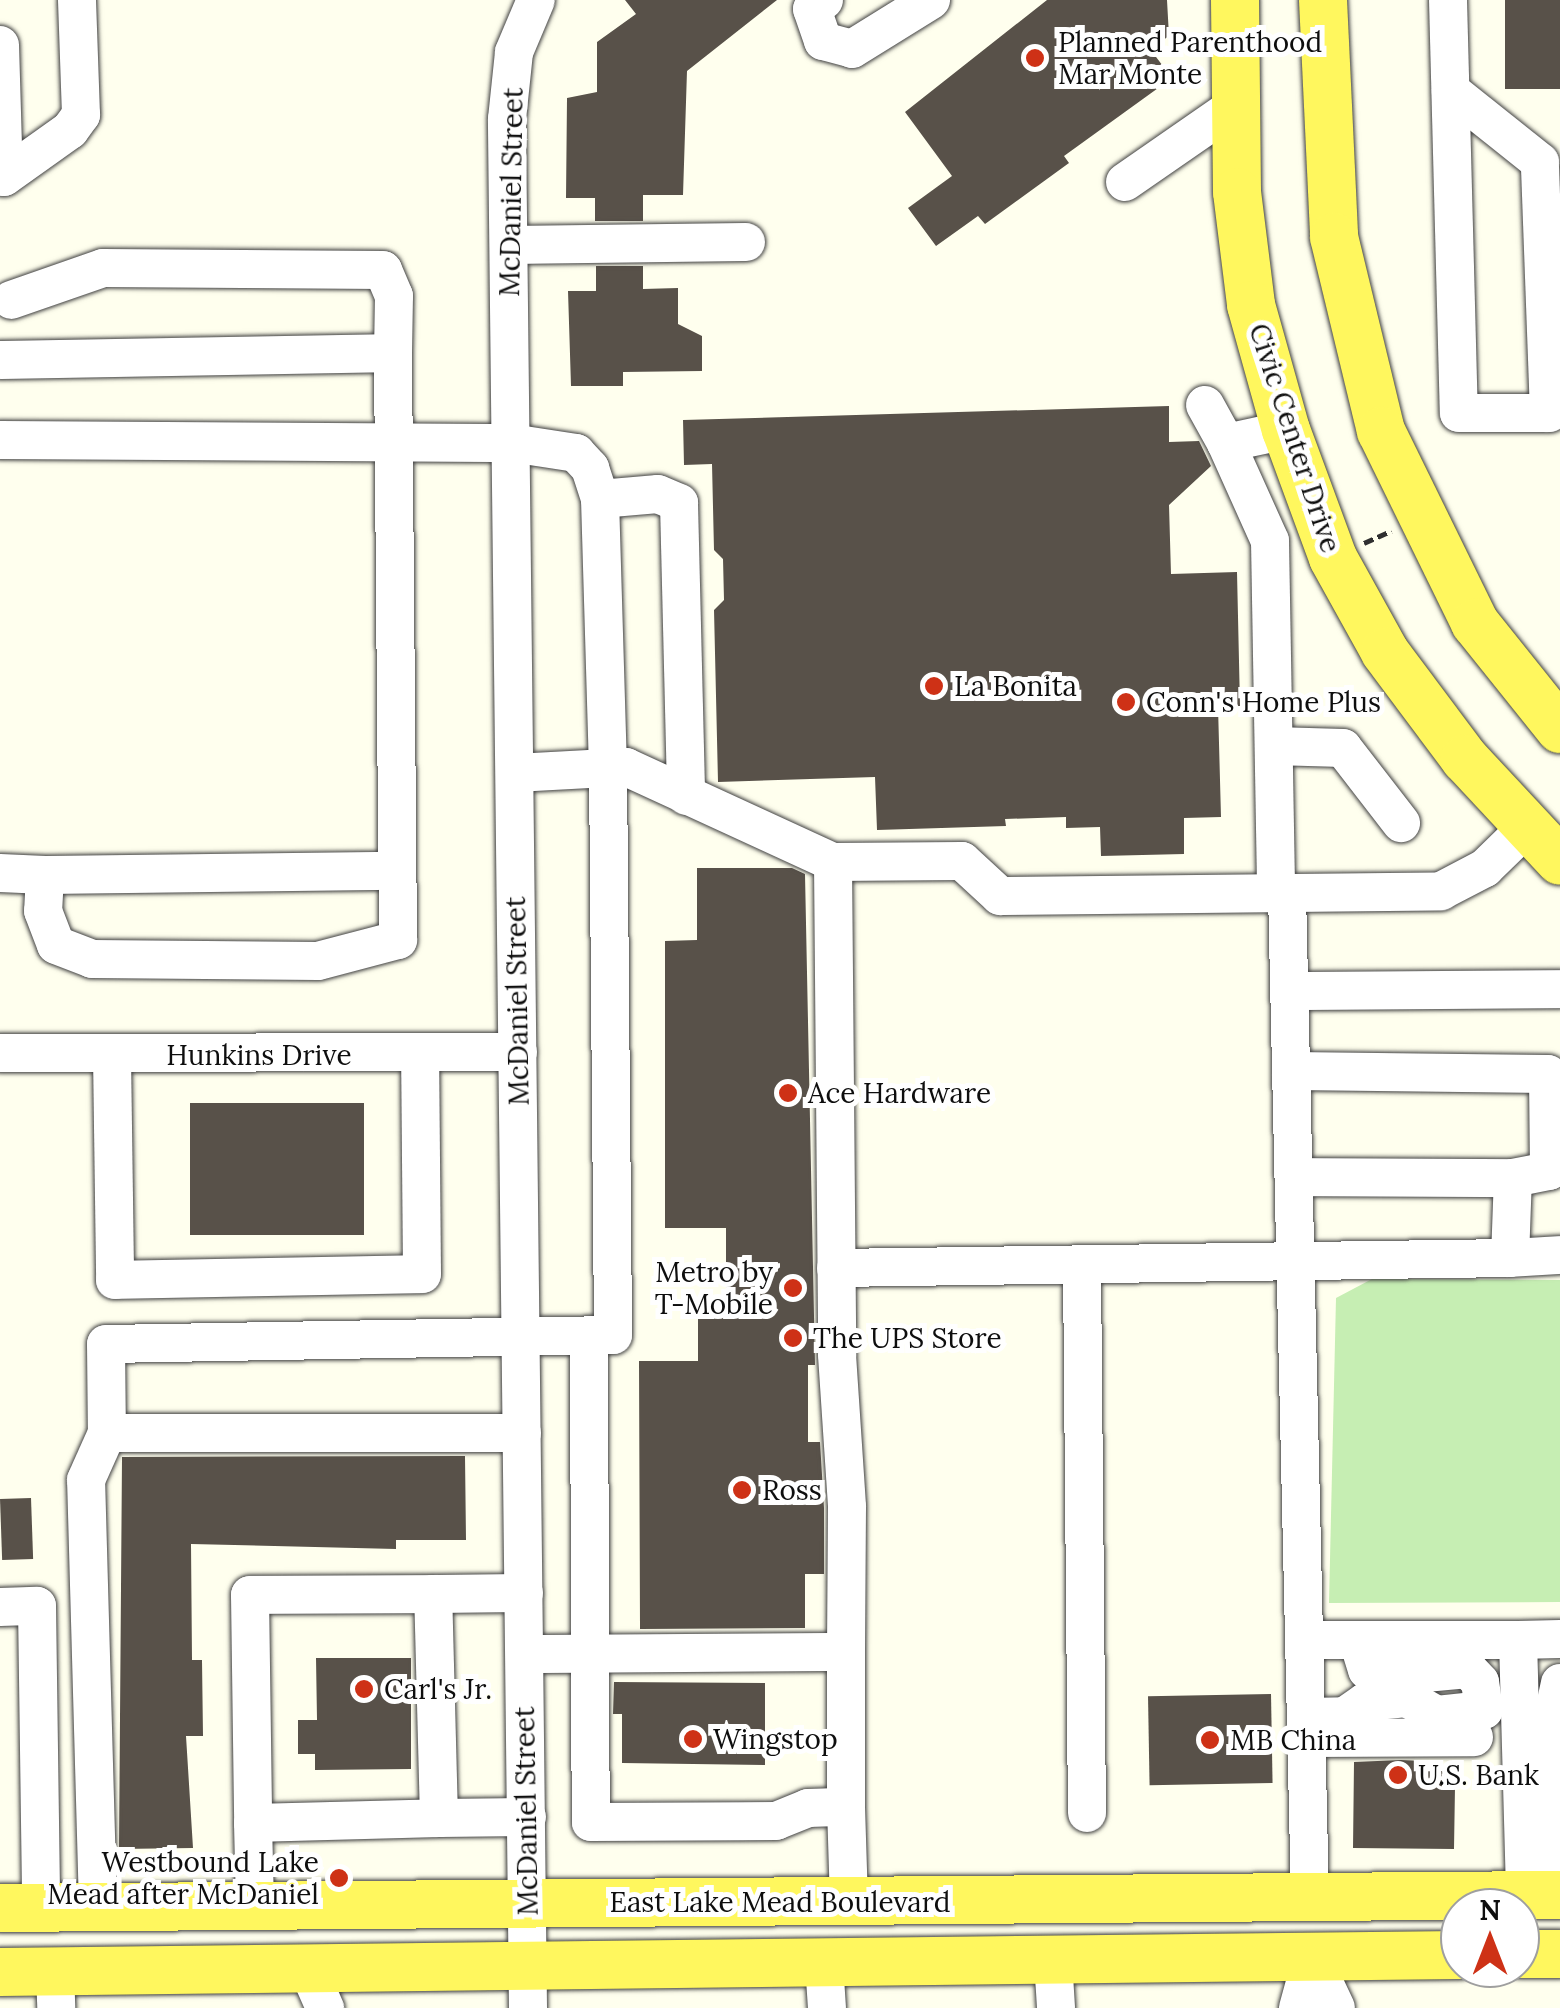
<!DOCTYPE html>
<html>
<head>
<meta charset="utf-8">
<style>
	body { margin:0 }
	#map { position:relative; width:1560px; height:2008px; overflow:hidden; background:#ffe; font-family:Lora,serif }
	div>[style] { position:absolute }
	.green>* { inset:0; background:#c6eeb3 }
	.building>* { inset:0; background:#585149; transform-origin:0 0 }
	.path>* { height:5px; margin-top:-2.5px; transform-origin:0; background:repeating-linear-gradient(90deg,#303030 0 10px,transparent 0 15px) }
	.roads { filter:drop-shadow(0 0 2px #414141) drop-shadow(0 0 2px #414141) }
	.minor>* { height:38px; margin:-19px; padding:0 19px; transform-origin:19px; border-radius:19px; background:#fff }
	.major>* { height:48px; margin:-24px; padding:0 24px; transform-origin:24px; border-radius:24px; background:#fff75e }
	.dots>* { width:28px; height:28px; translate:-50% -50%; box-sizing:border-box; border:5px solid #fff; border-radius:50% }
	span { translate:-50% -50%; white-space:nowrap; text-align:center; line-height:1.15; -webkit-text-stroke:10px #fff; paint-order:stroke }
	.poi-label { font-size:28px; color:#0e0e0e }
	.left { translate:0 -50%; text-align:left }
	.right { translate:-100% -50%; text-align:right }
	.street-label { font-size:28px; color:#0e0e0e }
	.north { position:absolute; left:1440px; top:1888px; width:100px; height:100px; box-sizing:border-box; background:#fff; border:2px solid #9f9f9f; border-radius:50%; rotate:0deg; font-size:28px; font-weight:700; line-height:40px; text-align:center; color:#0e0e0e }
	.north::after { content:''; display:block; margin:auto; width:35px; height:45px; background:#ce3116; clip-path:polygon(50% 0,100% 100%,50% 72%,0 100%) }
</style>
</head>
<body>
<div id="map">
	<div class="green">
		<div style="clip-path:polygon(1372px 1279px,1560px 1280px,1560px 1602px,1329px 1603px,1336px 1298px)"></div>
	</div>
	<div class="building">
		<div style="clip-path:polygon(625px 0,777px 0,687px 71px,683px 195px,643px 195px,643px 221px,595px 221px,595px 198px,566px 198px,567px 98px,597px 92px,597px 42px,636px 14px)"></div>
		<div style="clip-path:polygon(1047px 0,1167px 0,1169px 36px,1150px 49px,1172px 78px,1064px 156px,1069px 163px,985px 224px,978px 216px,936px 246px,908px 208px,952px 176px,905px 112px)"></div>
		<div style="left:1505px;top:0;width:55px;height:89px"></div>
		<div style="clip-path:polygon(596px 266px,643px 266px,643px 289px,678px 288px,678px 324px,702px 336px,702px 371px,623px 372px,623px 386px,571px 386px,568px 291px,596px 291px)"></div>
		<div style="clip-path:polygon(1169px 406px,1169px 442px,1199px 441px,1211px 466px,1169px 505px,1171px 574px,1237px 572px,1240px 706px,1218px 706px,1221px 817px,1184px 818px,1184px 854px,1101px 856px,1100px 827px,1066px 828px,1066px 817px,1005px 819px,1006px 826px,877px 830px,875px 777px,718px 782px,714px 610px,724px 600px,723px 559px,714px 550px,712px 464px,684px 465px,683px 420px)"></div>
		<div style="clip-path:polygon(697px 868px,792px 868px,805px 874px,815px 1365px,808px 1365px,808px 1442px,820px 1442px,824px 1508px,824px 1574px,805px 1574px,805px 1628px,640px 1629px,639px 1361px,698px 1361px,698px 1313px,726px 1313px,726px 1228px,665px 1228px,665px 941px,697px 940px)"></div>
		<div style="left:190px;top:1103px;width:174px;height:132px"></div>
		<div style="clip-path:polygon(465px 1456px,466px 1540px,396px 1540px,396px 1549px,191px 1544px,192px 1660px,202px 1660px,203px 1736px,186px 1736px,193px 1848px,119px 1849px,122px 1457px)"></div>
		<div style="left:31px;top:1498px;width:61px;height:31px;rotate:88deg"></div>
		<div style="clip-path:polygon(316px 1658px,411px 1658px,411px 1769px,315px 1770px,315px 1754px,298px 1754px,298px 1720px,317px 1720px)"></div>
		<div style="clip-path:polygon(614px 1682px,765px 1683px,765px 1765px,622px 1763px,622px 1714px,613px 1714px)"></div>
		<div style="left:1271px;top:1694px;width:89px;height:123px;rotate:89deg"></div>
		<div style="clip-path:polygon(1401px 1760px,1443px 1762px,1442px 1787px,1455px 1787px,1454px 1849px,1353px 1848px,1354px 1762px)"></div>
	</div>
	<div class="path">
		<div style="left:1364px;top:543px;width:30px;rotate:-24deg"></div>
	</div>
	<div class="roads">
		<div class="minor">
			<div style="left:824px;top:0;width:15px;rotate:143deg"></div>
			<div style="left:812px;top:9px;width:34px;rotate:71deg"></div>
			<div style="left:823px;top:41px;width:30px;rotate:15deg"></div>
			<div style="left:852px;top:49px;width:93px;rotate:-31.8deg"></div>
			<div style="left:1448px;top:0;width:413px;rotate:88.5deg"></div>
			<div style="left:1459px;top:413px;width:90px"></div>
			<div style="left:1549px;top:413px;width:251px;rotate:-92.1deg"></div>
			<div style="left:1540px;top:162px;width:114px;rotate:-141.4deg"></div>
			<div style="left:0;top:45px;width:132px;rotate:88.3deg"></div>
			<div style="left:4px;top:177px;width:81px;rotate:-35.5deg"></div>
			<div style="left:70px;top:130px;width:19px;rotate:-54deg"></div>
			<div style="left:81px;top:115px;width:115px;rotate:-92deg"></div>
			<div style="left:1125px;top:182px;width:135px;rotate:-34.7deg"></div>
			<div style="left:509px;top:245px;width:237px;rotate:-0.7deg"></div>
			<div style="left:0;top:360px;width:393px;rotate:-1deg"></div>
			<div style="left:393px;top:353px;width:57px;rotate:-89deg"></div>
			<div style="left:394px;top:296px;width:28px;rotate:-113deg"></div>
			<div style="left:383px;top:270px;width:280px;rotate:-179.6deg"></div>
			<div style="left:103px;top:268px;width:97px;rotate:160.8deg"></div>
			<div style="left:1205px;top:405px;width:43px;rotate:61.1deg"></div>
			<div style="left:1226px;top:443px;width:61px;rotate:-12.2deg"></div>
			<div style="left:0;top:440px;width:511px;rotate:0.34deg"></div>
			<div style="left:511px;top:443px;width:66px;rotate:8.7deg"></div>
			<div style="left:576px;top:453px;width:21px;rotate:47deg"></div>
			<div style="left:590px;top:468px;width:33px;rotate:72deg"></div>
			<div style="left:600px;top:499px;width:269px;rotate:88.3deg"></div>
			<div style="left:608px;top:768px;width:567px;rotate:89.49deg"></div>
			<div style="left:613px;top:1335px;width:507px;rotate:178.98deg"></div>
			<div style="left:106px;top:1344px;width:89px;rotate:89.4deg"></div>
			<div style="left:107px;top:1433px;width:415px"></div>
			<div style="left:1226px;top:443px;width:107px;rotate:65.8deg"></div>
			<div style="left:1270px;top:541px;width:352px;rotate:89deg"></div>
			<div style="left:600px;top:499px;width:58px;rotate:-4.9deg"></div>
			<div style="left:658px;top:494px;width:23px;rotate:23deg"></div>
			<div style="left:679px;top:503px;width:293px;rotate:88.6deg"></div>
			<div style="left:1274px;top:746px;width:69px;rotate:1.7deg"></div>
			<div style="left:1343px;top:748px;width:95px;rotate:52.3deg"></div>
			<div style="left:515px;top:773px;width:111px;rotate:-3.1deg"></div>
			<div style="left:626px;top:767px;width:228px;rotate:24.7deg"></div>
			<div style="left:833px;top:862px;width:493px;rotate:89.5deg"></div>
			<div style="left:837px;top:1355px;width:152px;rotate:86.2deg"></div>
			<div style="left:847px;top:1507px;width:145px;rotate:90.4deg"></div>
			<div style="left:846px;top:1652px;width:321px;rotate:179.6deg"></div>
			<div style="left:833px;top:862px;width:129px;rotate:-0.4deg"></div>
			<div style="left:962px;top:861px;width:52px;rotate:42.6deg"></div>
			<div style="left:1000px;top:896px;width:441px;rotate:-0.6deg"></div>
			<div style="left:1441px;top:891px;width:50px;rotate:-27.6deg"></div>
			<div style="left:1485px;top:868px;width:59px;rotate:-44.3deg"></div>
			<div style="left:0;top:873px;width:45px;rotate:2.5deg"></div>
			<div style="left:45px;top:875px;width:36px;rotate:93deg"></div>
			<div style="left:43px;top:911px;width:36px;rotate:69deg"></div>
			<div style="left:56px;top:945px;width:39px;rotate:21deg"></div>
			<div style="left:92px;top:959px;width:226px;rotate:0.5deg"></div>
			<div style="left:318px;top:961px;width:83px;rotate:-14.7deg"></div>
			<div style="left:398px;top:940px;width:587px;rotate:-90.49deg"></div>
			<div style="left:45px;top:875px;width:352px;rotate:-0.7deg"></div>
			<div style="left:1287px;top:893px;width:1005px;rotate:88.69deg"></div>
			<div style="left:1289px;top:991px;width:271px;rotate:-0.4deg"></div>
			<div style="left:0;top:1053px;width:518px;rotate:-0.11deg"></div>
			<div style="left:112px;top:1055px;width:225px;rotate:89.2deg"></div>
			<div style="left:115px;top:1280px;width:307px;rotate:-1.1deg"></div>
			<div style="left:422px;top:1274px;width:220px;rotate:-90.5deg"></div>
			<div style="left:1294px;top:1177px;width:219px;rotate:0.3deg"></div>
			<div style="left:1510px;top:1258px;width:50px;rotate:-3.4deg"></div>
			<div style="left:1082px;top:1267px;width:546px;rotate:89.48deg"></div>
			<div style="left:836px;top:1268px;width:674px;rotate:-0.85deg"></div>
			<div style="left:1510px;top:1258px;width:80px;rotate:-87.9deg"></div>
			<div style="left:1513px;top:1178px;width:37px;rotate:-11deg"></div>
			<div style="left:1549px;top:1171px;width:97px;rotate:-90.6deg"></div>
			<div style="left:1548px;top:1074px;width:257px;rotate:-179.3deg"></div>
			<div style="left:589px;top:1336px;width:486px;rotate:89.8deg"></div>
			<div style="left:591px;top:1822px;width:185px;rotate:-0.3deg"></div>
			<div style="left:776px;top:1821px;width:35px;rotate:-22deg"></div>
			<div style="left:808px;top:1808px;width:38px;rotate:-2deg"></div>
			<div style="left:846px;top:1807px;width:155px;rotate:-90deg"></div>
			<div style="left:433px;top:1594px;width:91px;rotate:-0.6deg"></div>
			<div style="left:0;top:1607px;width:37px;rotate:-2deg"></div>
			<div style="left:37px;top:1606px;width:302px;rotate:89.2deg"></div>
			<div style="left:1304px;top:1640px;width:214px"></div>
			<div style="left:1518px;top:1640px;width:255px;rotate:88.4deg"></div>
			<div style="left:1518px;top:1640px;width:42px;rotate:-1.4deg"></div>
			<div style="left:1306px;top:1717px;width:39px;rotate:-1deg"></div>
			<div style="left:1345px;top:1716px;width:24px;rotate:-35deg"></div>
			<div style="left:1365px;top:1702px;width:42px;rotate:-5.4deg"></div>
			<div style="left:1407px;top:1698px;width:34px;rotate:30deg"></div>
			<div style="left:1437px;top:1715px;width:47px;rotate:-6.1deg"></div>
			<div style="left:1484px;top:1710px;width:28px;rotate:-98deg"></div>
			<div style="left:1480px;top:1682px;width:18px;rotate:-133deg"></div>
			<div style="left:1468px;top:1669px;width:84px;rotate:174.6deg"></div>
			<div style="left:1384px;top:1677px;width:18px;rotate:-158deg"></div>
			<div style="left:1367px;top:1670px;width:31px;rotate:-107deg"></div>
			<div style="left:1309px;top:1738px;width:165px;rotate:-0.3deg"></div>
			<div style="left:846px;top:1807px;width:95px;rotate:88.2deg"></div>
			<div style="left:439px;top:1818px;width:88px;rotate:-0.7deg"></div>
			<div style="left:253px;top:1823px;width:186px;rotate:-1.5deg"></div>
			<div style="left:439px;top:1818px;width:224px;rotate:-91.5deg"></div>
			<div style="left:433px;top:1594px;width:183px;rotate:179.7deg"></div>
			<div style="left:250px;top:1595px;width:228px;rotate:89.2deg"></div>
			<div style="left:253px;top:1823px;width:84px;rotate:88.6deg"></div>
			<div style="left:1554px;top:1895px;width:170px;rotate:-91deg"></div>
			<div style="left:1551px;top:1725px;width:43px;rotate:-77.9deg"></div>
			<div style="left:98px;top:1907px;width:427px;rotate:-91.6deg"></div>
			<div style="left:86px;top:1480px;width:51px;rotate:-65.9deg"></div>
			<div style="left:1312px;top:1957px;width:56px;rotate:64.8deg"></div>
			<div style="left:1053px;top:1960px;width:48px;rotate:86.4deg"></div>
			<div style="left:824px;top:1963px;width:45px;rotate:86.2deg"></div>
			<div style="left:308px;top:1969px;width:43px;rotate:66.4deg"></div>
			<div style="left:55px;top:1971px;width:37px;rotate:88deg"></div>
			<div style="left:528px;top:2008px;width:1889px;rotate:-90.64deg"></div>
			<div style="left:507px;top:119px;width:67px;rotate:-84deg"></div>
			<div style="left:514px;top:52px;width:56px;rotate:-67.1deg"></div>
			<div style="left:1298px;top:2008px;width:53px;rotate:-74.6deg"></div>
		</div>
		<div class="major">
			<div style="left:1235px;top:0;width:192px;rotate:89.4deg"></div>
			<div style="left:1237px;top:192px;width:114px;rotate:82.9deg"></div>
			<div style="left:1251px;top:305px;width:130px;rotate:74.4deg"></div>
			<div style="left:1286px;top:430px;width:136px;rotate:69.8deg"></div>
			<div style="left:1333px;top:558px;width:107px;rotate:61deg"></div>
			<div style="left:1385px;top:652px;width:134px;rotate:53.2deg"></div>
			<div style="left:1465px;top:759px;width:139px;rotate:47deg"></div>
			<div style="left:1323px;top:0;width:237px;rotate:87.3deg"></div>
			<div style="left:1334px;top:237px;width:200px;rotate:76.4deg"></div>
			<div style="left:1381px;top:431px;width:214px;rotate:63.9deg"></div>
			<div style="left:1475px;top:623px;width:136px;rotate:51.3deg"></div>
			<div style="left:0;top:1908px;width:1560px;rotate:-0.48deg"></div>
			<div style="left:1520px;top:1954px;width:40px"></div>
			<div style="left:0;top:1972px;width:1460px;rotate:-0.67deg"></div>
		</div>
	</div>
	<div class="dots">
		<div style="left:1035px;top:58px;background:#ce3116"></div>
		<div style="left:934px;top:686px;background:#ce3116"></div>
		<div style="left:1126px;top:702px;background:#ce3116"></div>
		<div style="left:788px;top:1093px;background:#ce3116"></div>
		<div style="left:793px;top:1288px;background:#ce3116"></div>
		<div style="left:793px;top:1338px;background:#ce3116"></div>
		<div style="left:742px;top:1490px;background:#ce3116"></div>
		<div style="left:364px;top:1689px;background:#ce3116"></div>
		<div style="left:693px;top:1739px;background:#ce3116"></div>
		<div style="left:1210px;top:1740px;background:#ce3116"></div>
		<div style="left:1398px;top:1775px;background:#ce3116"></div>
		<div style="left:339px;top:1878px;background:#ce3116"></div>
	</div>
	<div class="poi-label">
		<span class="left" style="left:1058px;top:58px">Planned Parenthood<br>Mar Monte</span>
		<span class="left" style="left:954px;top:686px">La Bonita</span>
		<span class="left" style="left:1146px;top:702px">Conn's Home Plus</span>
		<span class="left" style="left:808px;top:1093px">Ace Hardware</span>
		<span class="right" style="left:773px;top:1288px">Metro by<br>T-Mobile</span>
		<span class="left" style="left:813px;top:1338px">The UPS Store</span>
		<span class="left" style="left:762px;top:1490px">Ross</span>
		<span class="left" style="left:384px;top:1689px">Carl's Jr.</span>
		<span class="left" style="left:713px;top:1739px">Wingstop</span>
		<span class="left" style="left:1230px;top:1740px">MB China</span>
		<span class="left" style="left:1418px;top:1775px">U.S. Bank</span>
		<span class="right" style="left:319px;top:1878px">Westbound Lake<br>Mead after McDaniel</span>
	</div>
	<div class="street-label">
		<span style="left:511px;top:192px;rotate:-89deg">McDaniel Street</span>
		<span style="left:1295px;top:438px;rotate:72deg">Civic Center Drive</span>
		<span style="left:517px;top:1001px;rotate:-91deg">McDaniel Street</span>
		<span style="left:259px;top:1055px">Hunkins Drive</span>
		<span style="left:526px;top:1811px;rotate:-91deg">McDaniel Street</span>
		<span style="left:780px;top:1902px">East Lake Mead Boulevard</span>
	</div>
	<div class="north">N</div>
</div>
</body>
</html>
